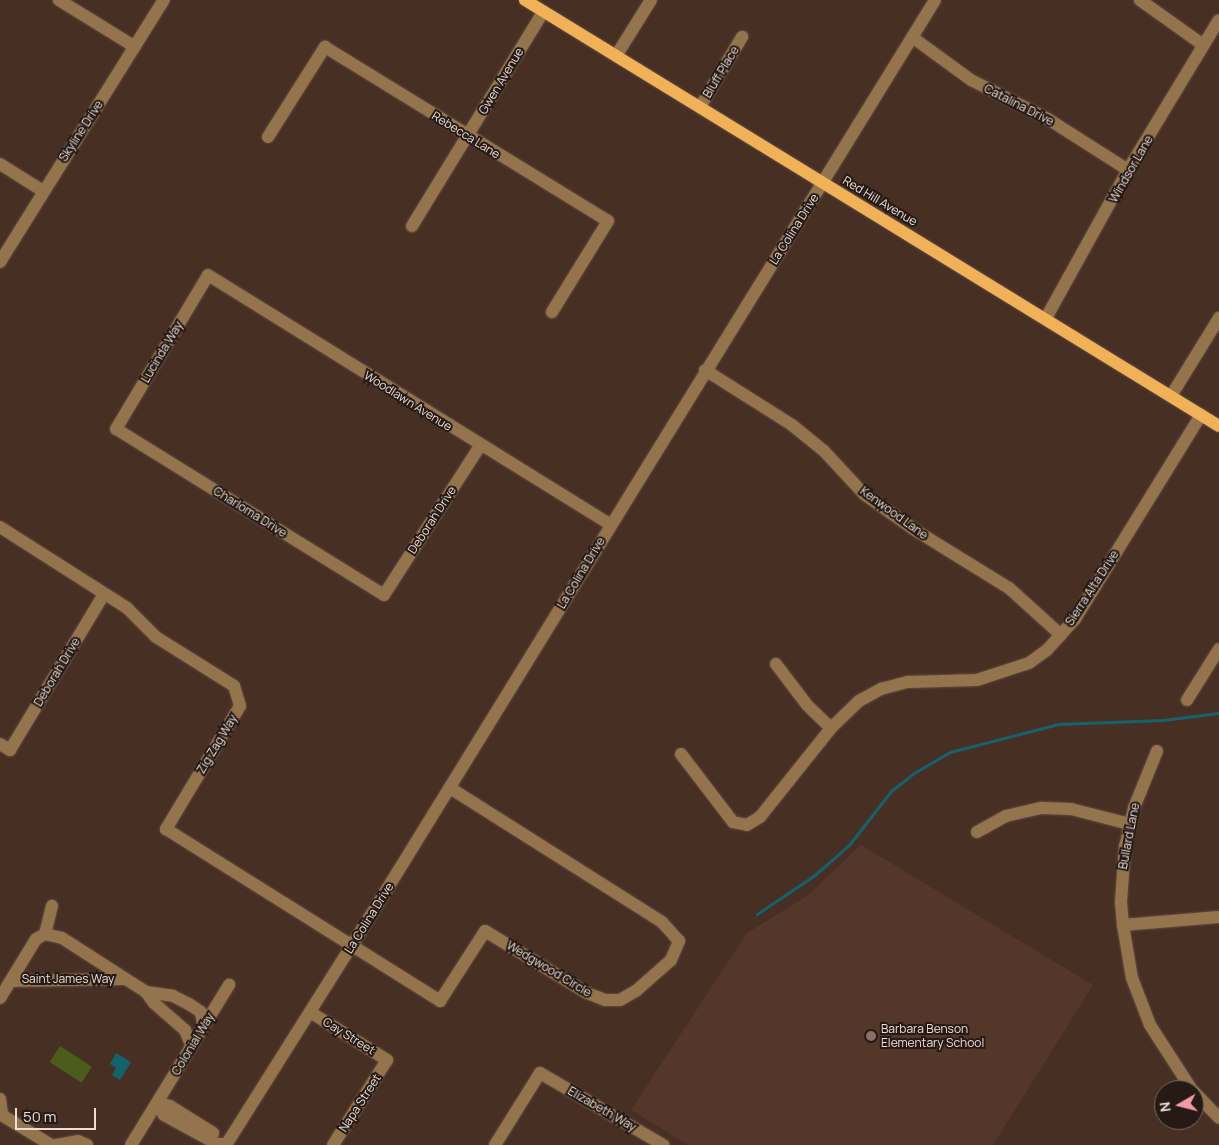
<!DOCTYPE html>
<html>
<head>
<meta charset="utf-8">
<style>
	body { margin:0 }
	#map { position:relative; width:1219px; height:1145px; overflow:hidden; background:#472f24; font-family:Manrope,sans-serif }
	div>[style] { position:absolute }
	.built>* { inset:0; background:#55372a }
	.green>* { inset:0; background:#4b5c1c; transform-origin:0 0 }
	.water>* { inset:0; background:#14626c }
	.stream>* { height:3px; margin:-1.5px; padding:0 1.5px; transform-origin:1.5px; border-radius:1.5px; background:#14626c }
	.roads { filter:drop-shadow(0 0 1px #624b40) drop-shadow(0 0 1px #624b40) }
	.minor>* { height:12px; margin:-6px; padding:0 6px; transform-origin:6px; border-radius:6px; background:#93744c }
	.major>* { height:12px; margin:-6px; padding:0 6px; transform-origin:6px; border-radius:6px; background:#f0b159 }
	.dots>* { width:14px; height:14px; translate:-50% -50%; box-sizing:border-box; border:2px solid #251a15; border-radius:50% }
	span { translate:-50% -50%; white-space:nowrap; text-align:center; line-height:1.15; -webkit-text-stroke:4px #251a15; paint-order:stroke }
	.street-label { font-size:12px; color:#edddd6 }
	.poi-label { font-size:12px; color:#edddd6 }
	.left { translate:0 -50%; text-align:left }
	.north { position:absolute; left:1154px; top:1080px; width:50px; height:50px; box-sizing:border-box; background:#251a15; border:1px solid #756862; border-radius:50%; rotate:262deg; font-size:14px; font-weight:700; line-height:20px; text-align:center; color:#edddd6 }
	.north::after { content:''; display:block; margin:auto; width:18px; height:22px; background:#f49aa3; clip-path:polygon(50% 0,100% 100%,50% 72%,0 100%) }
	.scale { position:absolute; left:15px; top:1108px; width:81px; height:22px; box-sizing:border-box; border:2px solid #edddd6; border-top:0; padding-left:6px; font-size:15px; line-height:18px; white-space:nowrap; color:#edddd6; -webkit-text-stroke:4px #251a15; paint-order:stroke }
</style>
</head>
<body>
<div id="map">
	<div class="built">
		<div style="clip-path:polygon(861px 845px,1093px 985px,993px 1145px,688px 1145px,631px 1110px,747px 933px,807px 896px)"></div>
	</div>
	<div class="green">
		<div style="left:60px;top:1046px;width:38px;height:19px;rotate:33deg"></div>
	</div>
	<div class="water">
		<div style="clip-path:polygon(116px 1053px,131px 1062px,120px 1080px,112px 1075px,116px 1068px,110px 1064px)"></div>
	</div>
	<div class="stream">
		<div style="left:757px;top:914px;width:71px;rotate:-34.1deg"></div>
		<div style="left:816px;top:874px;width:44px;rotate:-41.3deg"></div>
		<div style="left:849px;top:845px;width:68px;rotate:-52.1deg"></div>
		<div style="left:891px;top:791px;width:29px;rotate:-38deg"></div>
		<div style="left:914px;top:773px;width:42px;rotate:-30.3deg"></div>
		<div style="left:950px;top:752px;width:112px;rotate:-14.5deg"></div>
		<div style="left:1058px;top:724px;width:105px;rotate:-2.2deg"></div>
		<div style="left:1163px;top:720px;width:56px;rotate:-7.1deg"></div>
	</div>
	<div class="roads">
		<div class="minor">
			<div style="left:59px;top:0;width:89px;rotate:31.7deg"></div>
			<div style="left:1140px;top:0;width:77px;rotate:35.5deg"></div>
			<div style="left:912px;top:37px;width:73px;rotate:36.1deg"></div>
			<div style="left:971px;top:80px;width:86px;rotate:26.9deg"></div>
			<div style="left:1048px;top:119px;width:95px;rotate:32.5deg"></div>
			<div style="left:616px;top:56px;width:66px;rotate:-58deg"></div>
			<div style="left:700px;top:107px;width:82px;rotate:-59deg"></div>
			<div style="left:268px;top:137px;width:107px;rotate:-57.7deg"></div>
			<div style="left:325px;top:47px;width:332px;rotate:31.6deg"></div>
			<div style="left:608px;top:221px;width:107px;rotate:121.6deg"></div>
			<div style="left:0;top:164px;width:51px;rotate:32.1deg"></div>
			<div style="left:412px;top:226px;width:251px;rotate:-58.5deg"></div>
			<div style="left:0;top:262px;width:309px;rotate:-58deg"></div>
			<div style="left:1046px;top:318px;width:169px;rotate:-61deg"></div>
			<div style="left:1128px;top:170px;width:175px;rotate:-58.8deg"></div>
			<div style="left:705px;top:370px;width:103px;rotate:32.3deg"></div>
			<div style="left:792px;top:425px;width:41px;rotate:39.1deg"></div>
			<div style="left:824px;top:451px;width:59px;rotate:47.1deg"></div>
			<div style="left:864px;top:494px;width:62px;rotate:35.2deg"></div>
			<div style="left:915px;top:530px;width:110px;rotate:31.7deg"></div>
			<div style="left:1009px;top:588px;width:70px;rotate:42.1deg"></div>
			<div style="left:1171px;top:396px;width:92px;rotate:-58.4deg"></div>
			<div style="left:480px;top:446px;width:177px;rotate:122.8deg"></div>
			<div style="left:384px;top:595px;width:315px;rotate:-148.2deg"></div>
			<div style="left:116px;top:429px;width:179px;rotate:-59.1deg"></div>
			<div style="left:208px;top:275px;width:473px;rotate:31.8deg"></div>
			<div style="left:0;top:527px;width:151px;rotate:32.5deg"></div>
			<div style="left:127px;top:608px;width:41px;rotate:45deg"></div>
			<div style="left:156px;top:637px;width:92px;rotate:32.1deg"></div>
			<div style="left:234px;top:686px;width:21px;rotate:73deg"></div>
			<div style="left:240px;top:706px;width:144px;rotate:121deg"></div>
			<div style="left:166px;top:829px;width:324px;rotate:32.1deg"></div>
			<div style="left:440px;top:1001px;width:83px;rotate:-57.3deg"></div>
			<div style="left:485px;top:931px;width:119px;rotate:31.3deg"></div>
			<div style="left:587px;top:993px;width:19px;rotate:21deg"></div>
			<div style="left:605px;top:1000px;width:15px"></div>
			<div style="left:620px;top:1000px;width:20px;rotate:-30deg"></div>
			<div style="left:637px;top:990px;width:45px;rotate:-41.4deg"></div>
			<div style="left:671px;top:960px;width:21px;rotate:-67deg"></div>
			<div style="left:679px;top:941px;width:25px;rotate:-132deg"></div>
			<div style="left:662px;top:922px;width:251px;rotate:-147.7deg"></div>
			<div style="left:776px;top:664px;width:51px;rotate:52.9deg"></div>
			<div style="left:807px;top:705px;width:33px;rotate:44deg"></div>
			<div style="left:1187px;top:700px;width:60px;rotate:-57.9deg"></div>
			<div style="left:0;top:744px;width:12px;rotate:31deg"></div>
			<div style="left:10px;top:750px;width:182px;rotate:-58.9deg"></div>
			<div style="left:1157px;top:751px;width:61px;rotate:112deg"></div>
			<div style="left:1134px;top:808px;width:39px;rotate:103deg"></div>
			<div style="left:1125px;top:846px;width:56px;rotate:94.1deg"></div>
			<div style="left:1121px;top:902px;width:23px;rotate:85deg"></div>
			<div style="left:1123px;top:925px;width:54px;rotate:80.4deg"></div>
			<div style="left:1132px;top:978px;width:50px;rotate:69deg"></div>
			<div style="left:1150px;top:1025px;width:77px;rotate:57.1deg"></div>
			<div style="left:681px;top:754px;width:86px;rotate:52.6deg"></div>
			<div style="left:733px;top:822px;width:14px;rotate:12deg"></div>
			<div style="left:747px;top:825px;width:15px;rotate:-32deg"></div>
			<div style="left:760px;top:817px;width:114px;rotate:-51.4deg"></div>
			<div style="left:831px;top:728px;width:39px;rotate:-44deg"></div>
			<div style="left:859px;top:701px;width:25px;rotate:-29deg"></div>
			<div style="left:881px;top:689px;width:28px;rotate:-15deg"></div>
			<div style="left:908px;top:682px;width:69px;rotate:-1.7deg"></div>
			<div style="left:977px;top:680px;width:55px;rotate:-18.1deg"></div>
			<div style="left:1029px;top:663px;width:22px;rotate:-36deg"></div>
			<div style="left:1047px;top:650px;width:42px;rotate:-47.9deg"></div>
			<div style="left:1075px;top:619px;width:240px;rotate:-58.3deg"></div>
			<div style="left:977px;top:832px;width:33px;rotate:-29deg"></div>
			<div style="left:1006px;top:816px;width:37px;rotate:-13deg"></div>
			<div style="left:1042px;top:808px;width:29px;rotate:2deg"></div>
			<div style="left:1071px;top:809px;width:61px;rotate:14.3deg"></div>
			<div style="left:1123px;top:925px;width:96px;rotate:-4.8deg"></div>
			<div style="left:45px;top:934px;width:17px;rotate:13deg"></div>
			<div style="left:62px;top:938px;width:100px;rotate:32.7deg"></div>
			<div style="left:146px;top:992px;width:14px;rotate:54deg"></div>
			<div style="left:154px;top:1003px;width:41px;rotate:41.1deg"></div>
			<div style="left:185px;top:1030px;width:16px;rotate:68deg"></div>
			<div style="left:11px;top:981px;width:112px;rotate:-1deg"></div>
			<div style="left:146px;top:992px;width:27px;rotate:8deg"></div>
			<div style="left:173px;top:996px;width:18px;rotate:27deg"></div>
			<div style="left:189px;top:1004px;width:14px;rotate:34deg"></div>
			<div style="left:201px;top:1012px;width:13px;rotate:81deg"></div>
			<div style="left:0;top:998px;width:69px;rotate:-58.6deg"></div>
			<div style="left:36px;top:939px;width:10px;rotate:-29deg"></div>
			<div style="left:45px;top:934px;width:29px;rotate:-76deg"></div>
			<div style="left:310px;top:1012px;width:91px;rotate:31.9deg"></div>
			<div style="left:387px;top:1060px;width:101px;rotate:122.4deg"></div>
			<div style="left:1194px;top:1092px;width:36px;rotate:46deg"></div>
			<div style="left:0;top:1099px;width:15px;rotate:82deg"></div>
			<div style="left:157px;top:1103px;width:14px;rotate:60deg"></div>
			<div style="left:164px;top:1115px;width:60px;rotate:28.7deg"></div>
			<div style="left:217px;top:1144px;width:9px"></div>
			<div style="left:157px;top:1103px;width:13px;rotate:13deg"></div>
			<div style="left:170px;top:1106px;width:51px;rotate:32.1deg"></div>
			<div style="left:0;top:1114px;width:60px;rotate:31.3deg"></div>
			<div style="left:56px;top:1145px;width:22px;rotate:-10deg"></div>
			<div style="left:78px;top:1141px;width:10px;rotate:24deg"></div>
			<div style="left:131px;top:1145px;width:188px;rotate:-58.5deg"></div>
			<div style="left:226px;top:1145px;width:281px;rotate:-57.8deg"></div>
			<div style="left:376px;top:907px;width:1065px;rotate:-58.35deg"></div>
			<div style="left:495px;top:1145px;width:85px;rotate:-58deg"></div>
			<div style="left:540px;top:1073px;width:143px;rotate:30.3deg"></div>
		</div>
		<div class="major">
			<div style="left:525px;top:0;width:814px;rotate:31.54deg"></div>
		</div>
	</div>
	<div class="dots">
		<div style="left:871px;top:1036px;background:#8d6e63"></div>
	</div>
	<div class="street-label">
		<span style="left:721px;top:72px;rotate:-59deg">Bluff Place</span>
		<span style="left:501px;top:81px;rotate:-59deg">Gwen Avenue</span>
		<span style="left:1019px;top:105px;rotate:27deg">Catalina Drive</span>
		<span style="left:81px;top:131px;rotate:-57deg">Skyline Drive</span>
		<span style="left:466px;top:135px;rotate:32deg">Rebecca Lane</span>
		<span style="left:1131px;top:169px;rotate:-60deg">Windsor Lane</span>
		<span style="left:880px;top:201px;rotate:31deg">Red Hill Avenue</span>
		<span style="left:794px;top:229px;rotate:-58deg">La Colina Drive</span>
		<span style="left:162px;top:352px;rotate:-59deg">Lucinda Way</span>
		<span style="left:408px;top:401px;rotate:32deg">Woodlawn Avenue</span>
		<span style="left:250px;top:512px;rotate:32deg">Charloma Drive</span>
		<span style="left:894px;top:513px;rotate:36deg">Kenwood Lane</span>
		<span style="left:432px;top:520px;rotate:-57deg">Deborah Drive</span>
		<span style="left:581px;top:573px;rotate:-59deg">La Colina Drive</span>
		<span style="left:1092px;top:588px;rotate:-57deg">Sierra Alta Drive</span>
		<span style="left:57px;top:672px;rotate:-59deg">Deborah Drive</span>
		<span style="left:217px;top:744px;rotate:-59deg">Zig Zag Way</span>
		<span style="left:1129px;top:836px;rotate:-79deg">Bullard Lane</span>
		<span style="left:369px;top:918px;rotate:-58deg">La Colina Drive</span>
		<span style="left:549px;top:969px;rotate:31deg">Wedgwood Circle</span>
		<span style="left:68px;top:979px">Saint James Way</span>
		<span style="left:349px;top:1036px;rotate:32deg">Cay Street</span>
		<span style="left:193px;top:1044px;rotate:-59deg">Colonial Way</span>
		<span style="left:360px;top:1103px;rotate:-57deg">Napa Street</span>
		<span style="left:602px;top:1109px;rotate:30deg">Elizabeth Way</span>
	</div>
	<div class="poi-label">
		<span class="left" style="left:881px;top:1036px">Barbara Benson<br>Elementary School</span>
	</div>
	<div class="north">N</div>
	<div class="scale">50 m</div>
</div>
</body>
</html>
